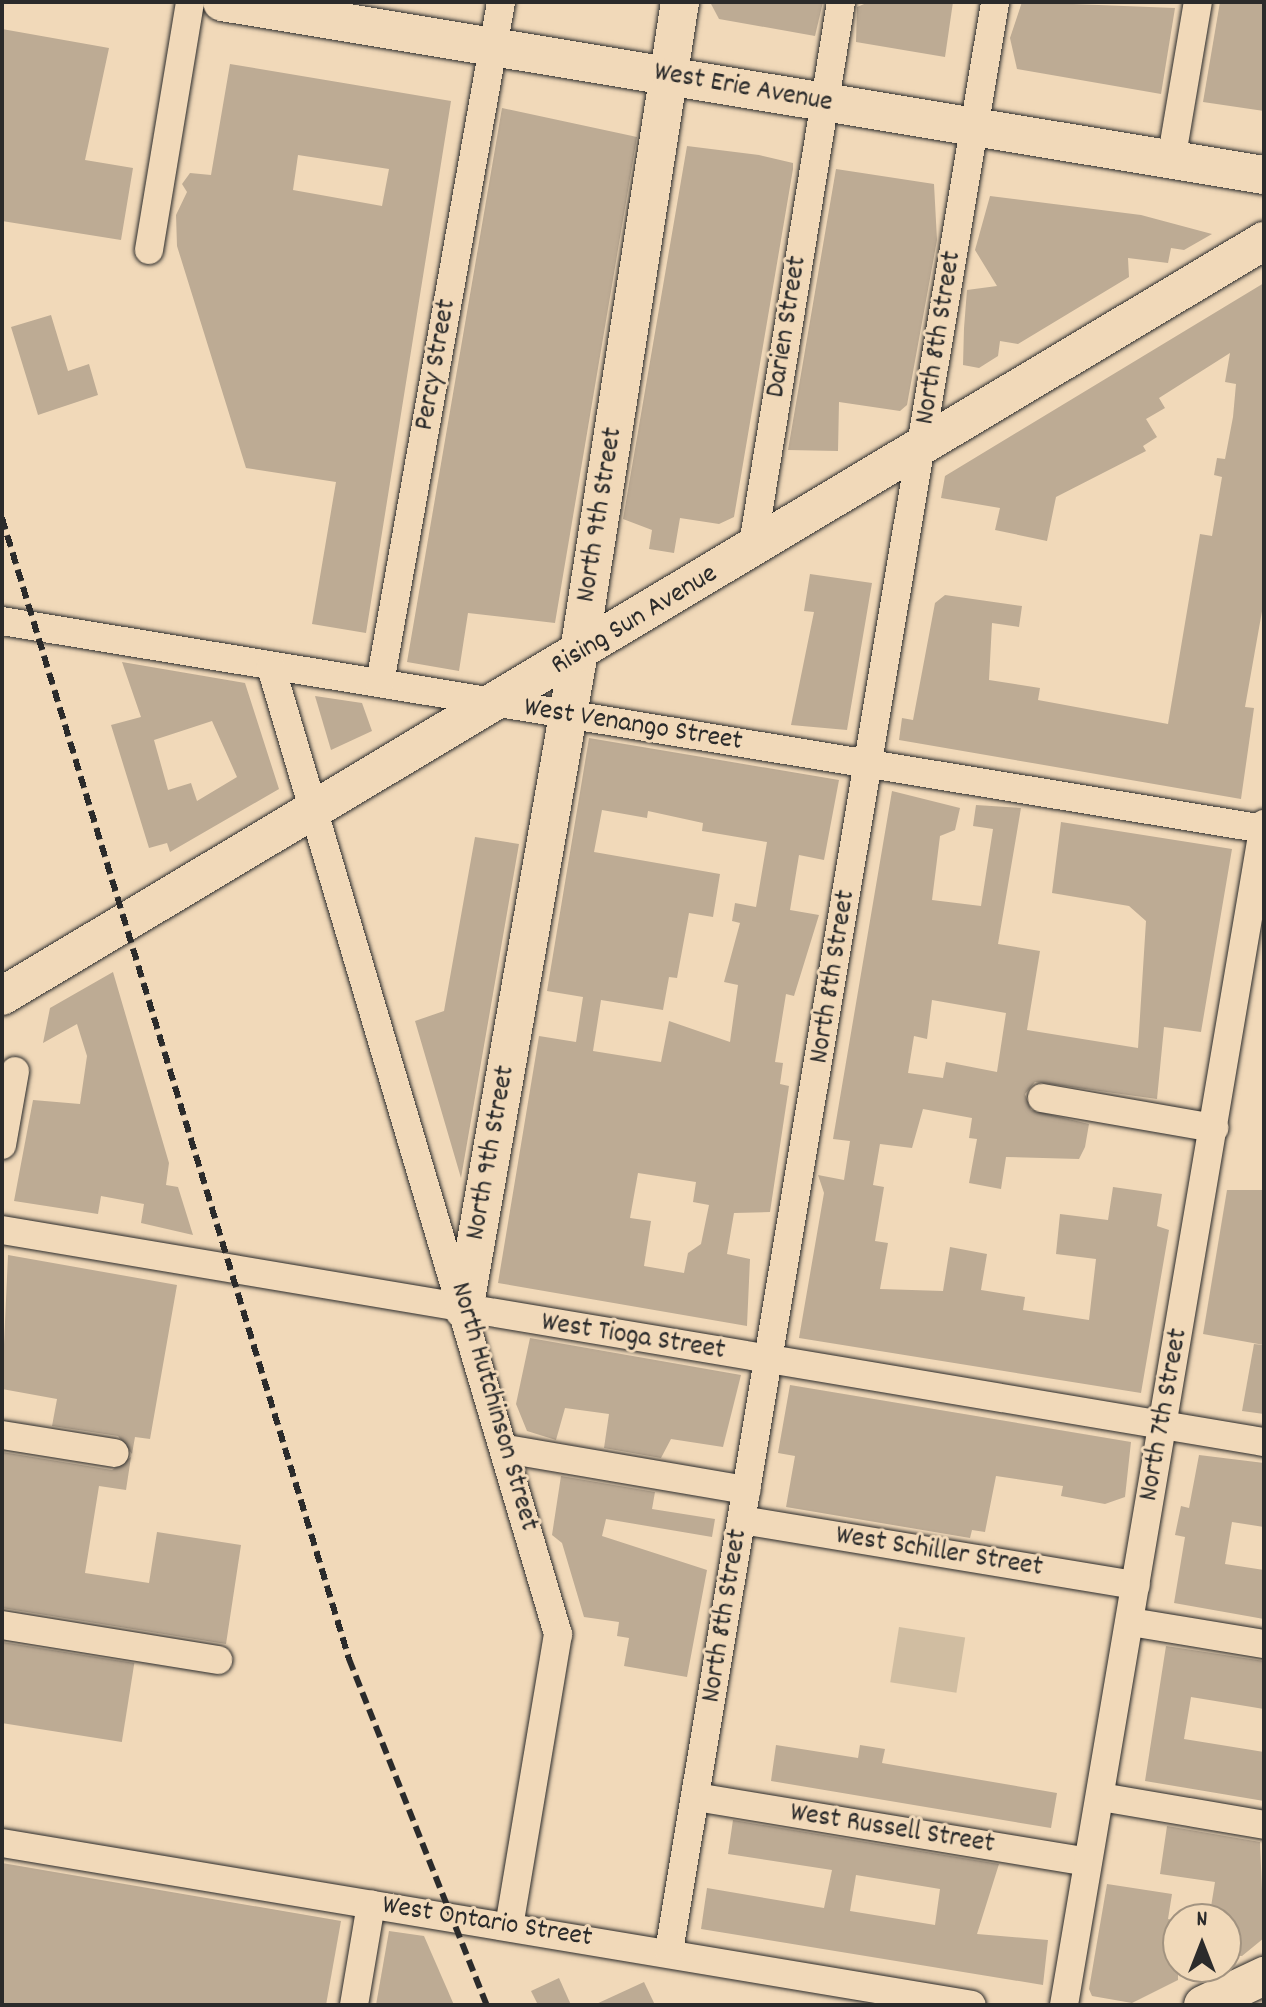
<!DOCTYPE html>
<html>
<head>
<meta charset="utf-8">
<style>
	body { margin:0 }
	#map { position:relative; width:1266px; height:2007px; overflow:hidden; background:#f1d9b9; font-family:Dekko,sans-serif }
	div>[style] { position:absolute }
	.green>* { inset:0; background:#d0bda1; transform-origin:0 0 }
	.building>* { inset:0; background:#bdab94; transform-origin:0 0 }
	.roads { filter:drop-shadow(0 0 2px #2b2b2b) drop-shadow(0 0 2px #2b2b2b) }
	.street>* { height:28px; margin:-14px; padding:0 14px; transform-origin:14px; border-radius:14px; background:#f1d9b9 }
	.secondary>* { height:38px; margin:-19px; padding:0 19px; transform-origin:19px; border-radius:19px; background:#f1d9b9 }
	.rail>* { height:6px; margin-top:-3px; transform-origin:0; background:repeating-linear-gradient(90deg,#2b2b2b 0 12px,transparent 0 18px) }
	span { translate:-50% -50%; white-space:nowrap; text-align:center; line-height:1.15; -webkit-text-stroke:6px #f1d9b9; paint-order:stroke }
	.street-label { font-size:28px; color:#2b2b2b }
	.frame { position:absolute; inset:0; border:4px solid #2b2b2b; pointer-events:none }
	.north { position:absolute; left:1162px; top:1903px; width:80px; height:80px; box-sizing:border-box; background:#f1d9b9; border:2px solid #a29380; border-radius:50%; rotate:0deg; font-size:22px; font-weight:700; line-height:32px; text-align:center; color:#2b2b2b }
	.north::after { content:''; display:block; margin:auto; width:28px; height:36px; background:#2b2b2b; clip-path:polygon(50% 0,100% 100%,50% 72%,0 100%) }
</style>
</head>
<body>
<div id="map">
	<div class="green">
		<div style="left:899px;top:1627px;width:67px;height:56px;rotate:9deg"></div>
	</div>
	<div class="building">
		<div style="clip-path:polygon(710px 2px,823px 2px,815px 36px,719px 19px)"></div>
		<div style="clip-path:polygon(869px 2px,953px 2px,945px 57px,856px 42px,857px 7px)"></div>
		<div style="clip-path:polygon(1022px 2px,1175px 8px,1161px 94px,1017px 69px,1010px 38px)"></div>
		<div style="clip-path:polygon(1220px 2px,1264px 2px,1264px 111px,1203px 102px)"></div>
		<div style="clip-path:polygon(2px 29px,109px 48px,85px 160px,133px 168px,121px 240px,2px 221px)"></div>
		<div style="clip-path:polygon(evenodd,230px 64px,451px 101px,366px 633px,312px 624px,336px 482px,246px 468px,177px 246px,176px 215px,187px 192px,182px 184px,190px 173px,211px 175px,230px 64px,298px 155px,389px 169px,382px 206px,293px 190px,298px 155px)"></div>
		<div style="clip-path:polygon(502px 108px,637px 137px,555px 623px,468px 613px,459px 671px,407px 662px)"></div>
		<div style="clip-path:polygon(687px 146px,759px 155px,793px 163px,793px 169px,734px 517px,719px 524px,680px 518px,674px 553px,649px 549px,652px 530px,623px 519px)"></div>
		<div style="clip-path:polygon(836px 169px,934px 184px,937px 240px,907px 405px,900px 411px,839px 402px,838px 451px,788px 450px)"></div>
		<div style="clip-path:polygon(990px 196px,1141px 215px,1212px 234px,1184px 250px,1171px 248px,1168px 263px,1128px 258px,1129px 277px,1018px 344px,1000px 341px,998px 356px,979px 368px,963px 365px,964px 328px,967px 290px,997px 286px,975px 250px)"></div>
		<div style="clip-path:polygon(1264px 283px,1264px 600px,1245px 707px,1254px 708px,1241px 799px,899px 740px,902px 718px,913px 720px,935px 603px,945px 595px,1022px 606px,1019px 627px,992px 623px,989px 680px,1040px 688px,1038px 700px,1168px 724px,1200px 534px,1212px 536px,1222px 477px,1214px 475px,1217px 458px,1225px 459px,1233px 417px,1236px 384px,1225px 382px,1230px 353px,1159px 398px,1165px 408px,1146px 419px,1157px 437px,1143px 446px,1146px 451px,1056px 497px,1047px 541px,995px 530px,1000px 508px,941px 498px,945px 476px)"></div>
		<div style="clip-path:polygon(51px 315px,68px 371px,89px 364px,98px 395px,38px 415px,11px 327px)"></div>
		<div style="clip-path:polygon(810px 574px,872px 583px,847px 730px,791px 725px,814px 612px,804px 611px)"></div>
		<div style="clip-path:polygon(evenodd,122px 662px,245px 683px,279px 789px,170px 852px,167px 843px,149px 848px,111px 725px,141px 717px,122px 662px,212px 721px,237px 777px,197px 801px,191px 783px,168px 790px,154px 740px,212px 721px)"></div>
		<div style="clip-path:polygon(315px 696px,362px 703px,372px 731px,331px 750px)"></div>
		<div style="clip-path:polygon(evenodd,589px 738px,839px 780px,824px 860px,799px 855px,790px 910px,819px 915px,794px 996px,786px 994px,775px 1062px,783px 1063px,780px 1084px,789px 1086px,770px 1212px,734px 1213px,727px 1254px,750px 1259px,747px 1326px,498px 1283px,539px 1036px,576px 1042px,583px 997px,547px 991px,589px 738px,602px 810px,647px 818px,648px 811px,703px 823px,702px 831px,767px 842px,756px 907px,735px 903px,732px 921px,740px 923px,724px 982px,738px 985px,730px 1042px,669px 1021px,661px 1062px,593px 1051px,601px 1000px,663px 1010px,669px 977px,677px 978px,689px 913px,713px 917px,720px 874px,594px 852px,602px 810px,589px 738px,638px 1173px,696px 1182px,693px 1202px,709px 1205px,701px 1244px,688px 1253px,684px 1273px,644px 1266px,651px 1221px,630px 1218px,638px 1173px)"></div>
		<div style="clip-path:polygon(evenodd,892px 791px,960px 808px,955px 830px,940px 836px,932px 900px,981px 906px,993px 829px,973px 826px,976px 805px,1021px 808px,998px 944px,1040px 951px,1027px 1030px,1138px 1048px,1146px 921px,1129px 906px,1052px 893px,1061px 822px,1232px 849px,1201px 1032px,1164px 1027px,1157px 1099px,1035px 1082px,1025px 1094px,1031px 1110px,1089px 1124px,1085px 1147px,1079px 1159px,1006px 1157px,1001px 1189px,969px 1183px,977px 1139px,969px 1138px,972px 1118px,923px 1109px,912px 1148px,880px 1144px,873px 1185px,884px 1187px,875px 1241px,888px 1243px,880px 1289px,943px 1291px,950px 1247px,987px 1254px,981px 1290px,1025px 1297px,1023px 1310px,1089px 1320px,1096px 1259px,1056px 1254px,1060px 1214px,1108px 1220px,1113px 1187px,1162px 1194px,1157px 1226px,1169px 1230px,1141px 1393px,799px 1338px,824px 1193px,818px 1175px,844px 1180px,850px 1141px,833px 1139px,892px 791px,932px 1000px,1006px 1013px,997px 1072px,946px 1062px,943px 1078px,908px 1073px,914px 1036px,927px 1039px,932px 1000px)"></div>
		<div style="clip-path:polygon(475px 837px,519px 844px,461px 1178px,415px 1021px,444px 1011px)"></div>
		<div style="clip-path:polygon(113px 972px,169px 1163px,166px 1185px,178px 1187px,193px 1235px,141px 1223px,144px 1204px,101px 1196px,98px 1214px,14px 1201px,33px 1100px,80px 1104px,87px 1056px,77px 1024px,43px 1043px,50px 1008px)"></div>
		<div style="clip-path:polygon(1227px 1190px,1264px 1190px,1264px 1345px,1203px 1334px)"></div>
		<div style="clip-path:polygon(8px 1255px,177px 1285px,150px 1439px,135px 1437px,132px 1454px,118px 1436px,52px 1426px,57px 1399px,2px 1389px)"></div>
		<div style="clip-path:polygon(530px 1338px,741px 1375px,723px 1447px,671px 1439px,661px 1458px,604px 1448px,609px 1414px,565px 1408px,556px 1440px,527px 1431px,516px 1404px)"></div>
		<div style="clip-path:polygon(1254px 1344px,1264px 1345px,1264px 1414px,1242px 1411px)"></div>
		<div style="clip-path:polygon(790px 1385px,1131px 1442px,1125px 1497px,1105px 1504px,1061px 1496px,1063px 1486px,996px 1476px,985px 1532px,972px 1530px,970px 1538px,786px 1507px,795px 1456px,778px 1453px)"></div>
		<div style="clip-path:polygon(2px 1452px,112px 1470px,131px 1457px,126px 1490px,99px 1486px,85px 1573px,149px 1583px,157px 1532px,241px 1545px,226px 1644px,2px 1608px)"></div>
		<div style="clip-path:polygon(1199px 1455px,1264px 1463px,1264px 1527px,1232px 1522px,1225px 1564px,1264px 1570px,1264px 1619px,1174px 1603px,1185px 1537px,1175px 1535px,1181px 1506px,1189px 1508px)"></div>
		<div style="clip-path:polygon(561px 1476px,655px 1492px,652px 1509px,715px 1519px,712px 1537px,606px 1519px,602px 1536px,707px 1570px,687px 1677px,624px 1666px,629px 1638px,617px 1636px,619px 1622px,584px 1617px,562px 1543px,552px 1535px)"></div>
		<div style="left:2px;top:1642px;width:134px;height:80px;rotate:9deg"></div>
		<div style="clip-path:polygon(1166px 1646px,1264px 1661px,1264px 1709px,1191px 1697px,1184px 1739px,1264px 1752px,1264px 1801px,1145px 1781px)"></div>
		<div style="clip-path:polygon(776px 1745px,858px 1758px,860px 1745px,885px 1749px,882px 1763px,1057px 1793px,1051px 1828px,771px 1781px)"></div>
		<div style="clip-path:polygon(evenodd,733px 1820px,999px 1864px,977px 1934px,1048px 1940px,1043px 1985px,701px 1929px,707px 1888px,824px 1908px,832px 1870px,728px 1854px,733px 1820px,856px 1875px,940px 1889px,935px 1925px,850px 1911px,856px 1875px)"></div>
		<div style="clip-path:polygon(1167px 1826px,1260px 1842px,1264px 1938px,1242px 1956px,1226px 1956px,1226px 1919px,1209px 1919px,1215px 1882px,1160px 1874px)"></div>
		<div style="clip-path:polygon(2px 1863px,341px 1921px,326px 2005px,2px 2005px)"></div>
		<div style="clip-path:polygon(1107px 1884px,1172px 1894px,1168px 1919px,1178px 1921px,1178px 1980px,1132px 2003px,1092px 1996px,1089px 1989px)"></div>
		<div style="clip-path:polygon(389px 1931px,424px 1936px,454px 2005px,376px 2005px)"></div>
		<div style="clip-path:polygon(559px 1978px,571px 2005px,538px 2005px,531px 1991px)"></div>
		<div style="clip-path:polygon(644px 1982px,655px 2005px,594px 2005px)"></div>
	</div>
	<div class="roads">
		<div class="street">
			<div style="left:1171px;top:161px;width:161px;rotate:-80.4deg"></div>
			<div style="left:149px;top:250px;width:251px;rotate:-80.6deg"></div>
			<div style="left:752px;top:551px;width:556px;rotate:-80.79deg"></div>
			<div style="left:2px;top:621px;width:1279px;rotate:9.36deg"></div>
			<div style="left:271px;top:667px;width:1009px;rotate:73.47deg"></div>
			<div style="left:558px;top:1634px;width:297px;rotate:99.5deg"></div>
			<div style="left:380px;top:683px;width:692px;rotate:-79.92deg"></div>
			<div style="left:1042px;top:1098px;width:175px;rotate:9.9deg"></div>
			<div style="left:2px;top:1145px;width:75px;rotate:-80deg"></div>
			<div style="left:2px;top:1230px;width:1280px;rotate:9.54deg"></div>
			<div style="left:2px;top:1435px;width:114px;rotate:9.1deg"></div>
			<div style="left:506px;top:1449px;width:244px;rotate:9.7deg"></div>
			<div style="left:742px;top:1520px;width:399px;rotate:9.4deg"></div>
			<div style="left:1131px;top:1622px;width:135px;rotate:9.4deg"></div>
			<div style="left:2px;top:1625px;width:219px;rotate:9.2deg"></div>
			<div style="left:696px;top:1797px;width:397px;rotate:9.4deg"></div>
			<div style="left:1101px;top:1797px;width:165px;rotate:9.7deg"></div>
			<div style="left:2px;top:1843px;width:983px;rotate:9.48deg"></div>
			<div style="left:669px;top:1951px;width:1976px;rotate:-80.5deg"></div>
			<div style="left:354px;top:2005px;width:102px;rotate:-80.4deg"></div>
			<div style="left:1064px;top:2005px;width:1198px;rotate:-80.39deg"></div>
		</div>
		<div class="secondary">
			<div style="left:222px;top:2px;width:1056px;rotate:9.43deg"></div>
			<div style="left:2px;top:996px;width:1471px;rotate:-30.89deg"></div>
			<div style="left:464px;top:1310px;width:668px;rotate:-80.09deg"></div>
			<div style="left:579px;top:652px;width:658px;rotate:-81.17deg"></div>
			<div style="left:1203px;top:2005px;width:68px;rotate:-25.4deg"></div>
		</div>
	</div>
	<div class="rail">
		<div style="left:2px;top:518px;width:1193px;rotate:73.08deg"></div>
		<div style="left:349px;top:1659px;width:373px;rotate:68.3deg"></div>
	</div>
	<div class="street-label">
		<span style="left:743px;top:89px;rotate:10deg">West Erie Avenue</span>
		<span style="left:788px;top:327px;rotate:-81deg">Darien Street</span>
		<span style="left:940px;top:338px;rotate:-81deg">North 8th Street</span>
		<span style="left:437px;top:365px;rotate:-80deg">Percy Street</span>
		<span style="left:601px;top:515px;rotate:-81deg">North 9th Street</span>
		<span style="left:635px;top:621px;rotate:-31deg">Rising Sun Avenue</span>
		<span style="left:633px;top:726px;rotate:9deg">West Venango Street</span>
		<span style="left:834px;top:977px;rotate:-81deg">North 8th Street</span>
		<span style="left:492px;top:1153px;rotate:-80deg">North 9th Street</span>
		<span style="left:633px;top:1338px;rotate:9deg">West Tioga Street</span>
		<span style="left:493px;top:1407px;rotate:74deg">North Hutchinson Street</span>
		<span style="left:1165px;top:1415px;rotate:-80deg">North 7th Street</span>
		<span style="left:939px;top:1553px;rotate:9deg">West Schiller Street</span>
		<span style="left:726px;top:1616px;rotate:-81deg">North 8th Street</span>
		<span style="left:892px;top:1830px;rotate:9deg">West Russell Street</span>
		<span style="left:487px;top:1923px;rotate:9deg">West Ontario Street</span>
	</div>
	<div class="frame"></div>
	<div class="north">N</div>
</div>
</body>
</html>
